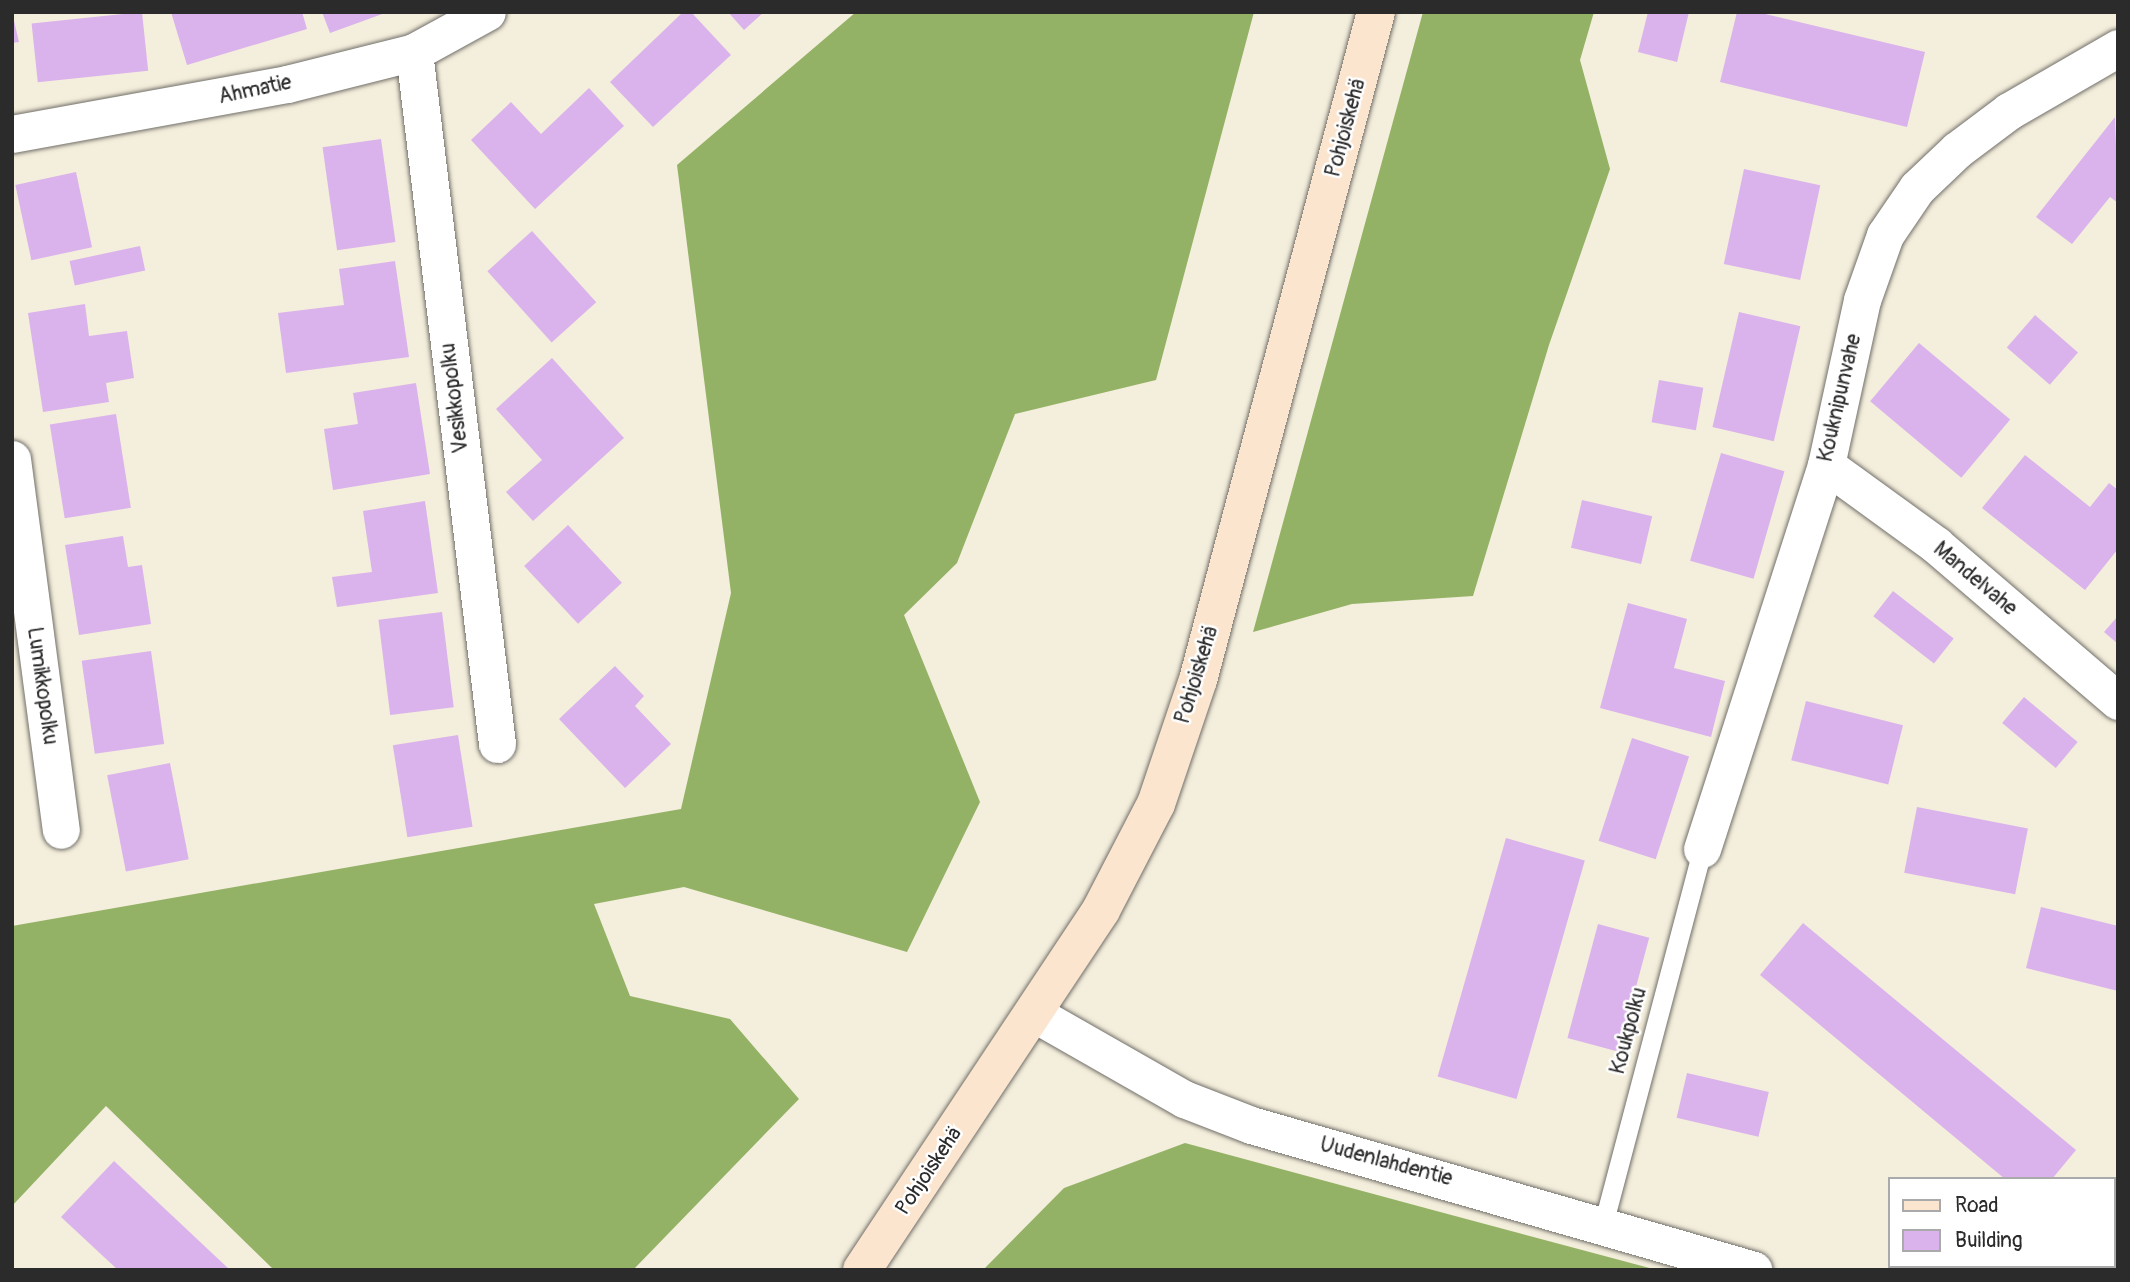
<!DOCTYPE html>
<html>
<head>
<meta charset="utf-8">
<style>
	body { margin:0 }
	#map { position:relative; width:2130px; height:1282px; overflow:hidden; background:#f4eedc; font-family:Pangolin,sans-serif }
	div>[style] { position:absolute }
	.forest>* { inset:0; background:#94b266 }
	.building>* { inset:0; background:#dab3ec; transform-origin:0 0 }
	.roads { filter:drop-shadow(0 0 2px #716f69) drop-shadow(0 0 2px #716f69) }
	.lane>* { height:19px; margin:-9.5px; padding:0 9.5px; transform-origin:9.5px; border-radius:9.5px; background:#fff }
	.street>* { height:37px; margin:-18.5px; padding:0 18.5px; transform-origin:18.5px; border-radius:18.5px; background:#fff }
	.secondary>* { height:38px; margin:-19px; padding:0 19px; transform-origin:19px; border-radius:19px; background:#fbe5cf }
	span { translate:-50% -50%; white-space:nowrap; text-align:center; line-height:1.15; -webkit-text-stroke:5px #fff; paint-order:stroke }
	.street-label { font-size:21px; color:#2b2b2b }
	.frame { position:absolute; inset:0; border:14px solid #2b2b2b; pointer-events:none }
	.legend { position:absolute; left:1888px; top:1177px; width:228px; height:91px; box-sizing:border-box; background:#fff; border:2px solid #aaa; margin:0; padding:9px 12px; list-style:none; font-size:21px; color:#2b2b2b }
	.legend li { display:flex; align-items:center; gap:14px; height:35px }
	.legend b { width:35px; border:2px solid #aaa }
</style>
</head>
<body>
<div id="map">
	<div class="forest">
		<div style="clip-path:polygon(856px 12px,1254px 12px,1156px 380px,1015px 414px,957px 563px,904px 615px,980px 802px,907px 952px,684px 887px,594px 904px,630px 996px,730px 1019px,799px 1099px,633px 1270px,274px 1270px,106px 1106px,12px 1206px,12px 926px,681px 809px,731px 593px,677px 165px)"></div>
		<div style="clip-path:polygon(1423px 12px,1594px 12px,1580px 60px,1610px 169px,1549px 345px,1473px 596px,1352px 604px,1253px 632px)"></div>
		<div style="clip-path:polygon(1185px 1143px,1429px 1209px,1657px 1270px,983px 1270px,1064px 1188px)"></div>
	</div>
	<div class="building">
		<div style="clip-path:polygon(12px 12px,19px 42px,12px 43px)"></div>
		<div style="left:142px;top:12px;width:59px;height:111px;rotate:84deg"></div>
		<div style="clip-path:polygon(171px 12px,302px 12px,307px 29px,187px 65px)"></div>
		<div style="clip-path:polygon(322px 12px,385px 12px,385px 13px,330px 33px)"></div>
		<div style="clip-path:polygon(683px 12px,691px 12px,731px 55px,653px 127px,610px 82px)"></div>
		<div style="clip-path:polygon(728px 12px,764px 12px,744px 30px)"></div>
		<div style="clip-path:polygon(1648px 12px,1689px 12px,1677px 62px,1638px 52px)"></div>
		<div style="clip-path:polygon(1737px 12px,1757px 12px,1925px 52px,1907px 127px,1720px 82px)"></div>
		<div style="clip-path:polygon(589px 88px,624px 126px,535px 209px,471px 140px,511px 102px,541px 134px)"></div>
		<div style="clip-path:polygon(2115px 117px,2118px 203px,2110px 197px,2072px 244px,2036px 217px)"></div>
		<div style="left:381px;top:139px;width:104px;height:59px;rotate:82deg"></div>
		<div style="left:1744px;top:169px;width:78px;height:97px;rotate:12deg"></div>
		<div style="left:76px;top:172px;width:77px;height:62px;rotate:78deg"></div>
		<div style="left:532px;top:231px;width:96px;height:60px;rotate:48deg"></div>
		<div style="left:140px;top:246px;width:25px;height:72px;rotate:78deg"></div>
		<div style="clip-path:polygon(395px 261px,409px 357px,286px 373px,278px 313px,344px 305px,339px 269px)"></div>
		<div style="clip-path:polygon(85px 304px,89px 336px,127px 331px,134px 378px,106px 383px,109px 402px,43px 412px,28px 313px)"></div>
		<div style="left:1739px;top:312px;width:63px;height:118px;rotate:13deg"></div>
		<div style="left:2035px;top:315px;width:57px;height:43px;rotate:41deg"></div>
		<div style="left:1919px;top:343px;width:119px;height:76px;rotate:40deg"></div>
		<div style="clip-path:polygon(552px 358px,624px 438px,533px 521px,506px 492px,542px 460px,496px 409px)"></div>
		<div style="left:1659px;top:380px;width:45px;height:43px;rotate:10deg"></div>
		<div style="clip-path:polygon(416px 383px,430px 474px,333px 490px,324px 429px,358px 424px,353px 393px)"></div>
		<div style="left:116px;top:414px;width:95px;height:67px;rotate:81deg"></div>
		<div style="left:1721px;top:453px;width:66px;height:112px;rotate:16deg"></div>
		<div style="clip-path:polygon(2025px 455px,2090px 507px,2109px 483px,2118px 490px,2118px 549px,2085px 590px,1982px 508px)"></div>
		<div style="left:1582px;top:500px;width:72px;height:49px;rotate:13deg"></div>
		<div style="clip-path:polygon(425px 501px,438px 593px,337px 607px,332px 577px,372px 572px,363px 511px)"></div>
		<div style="left:568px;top:525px;width:79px;height:60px;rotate:47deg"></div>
		<div style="clip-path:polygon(123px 536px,128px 567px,142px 565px,151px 624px,79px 635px,65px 545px)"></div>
		<div style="left:1893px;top:591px;width:77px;height:32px;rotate:38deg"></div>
		<div style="clip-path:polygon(1628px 603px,1687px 619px,1674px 668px,1725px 681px,1711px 737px,1600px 708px)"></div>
		<div style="left:442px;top:612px;width:96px;height:64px;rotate:83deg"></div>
		<div style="clip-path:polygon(2118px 616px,2118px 644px,2104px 632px)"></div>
		<div style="left:151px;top:651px;width:94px;height:70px;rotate:82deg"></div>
		<div style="clip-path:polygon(615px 666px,644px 696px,635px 706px,671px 744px,625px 788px,559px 719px)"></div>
		<div style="left:2024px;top:697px;width:70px;height:34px;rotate:40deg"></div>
		<div style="left:1806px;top:701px;width:100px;height:61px;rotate:14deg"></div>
		<div style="left:458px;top:735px;width:93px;height:66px;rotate:81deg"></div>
		<div style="left:1632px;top:738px;width:60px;height:108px;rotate:18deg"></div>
		<div style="left:170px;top:763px;width:98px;height:64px;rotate:79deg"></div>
		<div style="left:1917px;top:807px;width:113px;height:67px;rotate:11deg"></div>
		<div style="left:1506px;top:838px;width:82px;height:248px;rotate:16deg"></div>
		<div style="clip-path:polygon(2041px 907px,2118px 926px,2118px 991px,2026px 968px)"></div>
		<div style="clip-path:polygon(1803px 923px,2076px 1150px,2052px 1179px,2005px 1179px,1760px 975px)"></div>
		<div style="left:1598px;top:924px;width:53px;height:118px;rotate:15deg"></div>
		<div style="left:1687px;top:1073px;width:84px;height:46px;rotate:13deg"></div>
		<div style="clip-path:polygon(114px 1161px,230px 1270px,118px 1270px,61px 1217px)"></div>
	</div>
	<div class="roads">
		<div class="lane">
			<div style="left:1603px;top:1225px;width:389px;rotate:-75.2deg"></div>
		</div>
		<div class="street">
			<div style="left:414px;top:52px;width:697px;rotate:83.16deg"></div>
			<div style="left:12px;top:134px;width:280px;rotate:-10.3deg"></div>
			<div style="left:287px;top:84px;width:131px;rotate:-14.1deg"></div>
			<div style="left:414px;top:52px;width:83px;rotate:-28.7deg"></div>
			<div style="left:12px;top:459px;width:374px;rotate:82.5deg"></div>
			<div style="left:1826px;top:465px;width:136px;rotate:36deg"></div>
			<div style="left:1936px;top:545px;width:240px;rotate:40.6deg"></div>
			<div style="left:1702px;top:849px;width:404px;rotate:-72.1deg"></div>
			<div style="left:1826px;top:465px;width:169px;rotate:-77.7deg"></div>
			<div style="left:1862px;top:300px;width:69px;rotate:-70.5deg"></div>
			<div style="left:1885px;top:235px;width:57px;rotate:-55.8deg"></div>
			<div style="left:1917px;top:188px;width:55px;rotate:-43.5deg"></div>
			<div style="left:1957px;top:150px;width:65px;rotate:-36.9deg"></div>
			<div style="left:2009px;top:111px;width:126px;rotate:-30deg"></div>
			<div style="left:1035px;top:1014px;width:172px;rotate:29.7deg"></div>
			<div style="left:1184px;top:1099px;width:72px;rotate:21.2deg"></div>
			<div style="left:1251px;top:1125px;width:523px;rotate:16.08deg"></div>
		</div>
		<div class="secondary">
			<div style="left:862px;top:1270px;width:432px;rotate:-56.4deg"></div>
			<div style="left:1101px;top:910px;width:119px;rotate:-62.6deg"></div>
			<div style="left:1156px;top:804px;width:131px;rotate:-71.3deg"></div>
			<div style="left:1198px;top:680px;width:691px;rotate:-75.08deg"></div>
		</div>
	</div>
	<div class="street-label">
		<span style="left:255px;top:90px;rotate:-12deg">Ahmatie</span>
		<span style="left:1346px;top:128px;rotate:-75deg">Pohjoiskehä</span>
		<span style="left:455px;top:398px;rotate:-97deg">Vesikkopolku</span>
		<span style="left:1840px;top:398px;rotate:-77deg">Kouknipunvahe</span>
		<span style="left:1975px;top:579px;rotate:40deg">Mandelvahe</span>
		<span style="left:1197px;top:675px;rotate:-73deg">Pohjoiskehä</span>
		<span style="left:42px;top:686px;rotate:82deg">Lumikkopolku</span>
		<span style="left:1629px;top:1031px;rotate:-75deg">Koukpolku</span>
		<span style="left:1386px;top:1162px;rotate:15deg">Uudenlahdentie</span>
		<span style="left:929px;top:1171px;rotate:-56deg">Pohjoiskehä</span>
	</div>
	<div class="frame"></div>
	<ul class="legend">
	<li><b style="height:9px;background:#fbe5cf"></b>Road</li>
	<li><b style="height:19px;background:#dab3ec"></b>Building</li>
	</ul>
</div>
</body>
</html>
